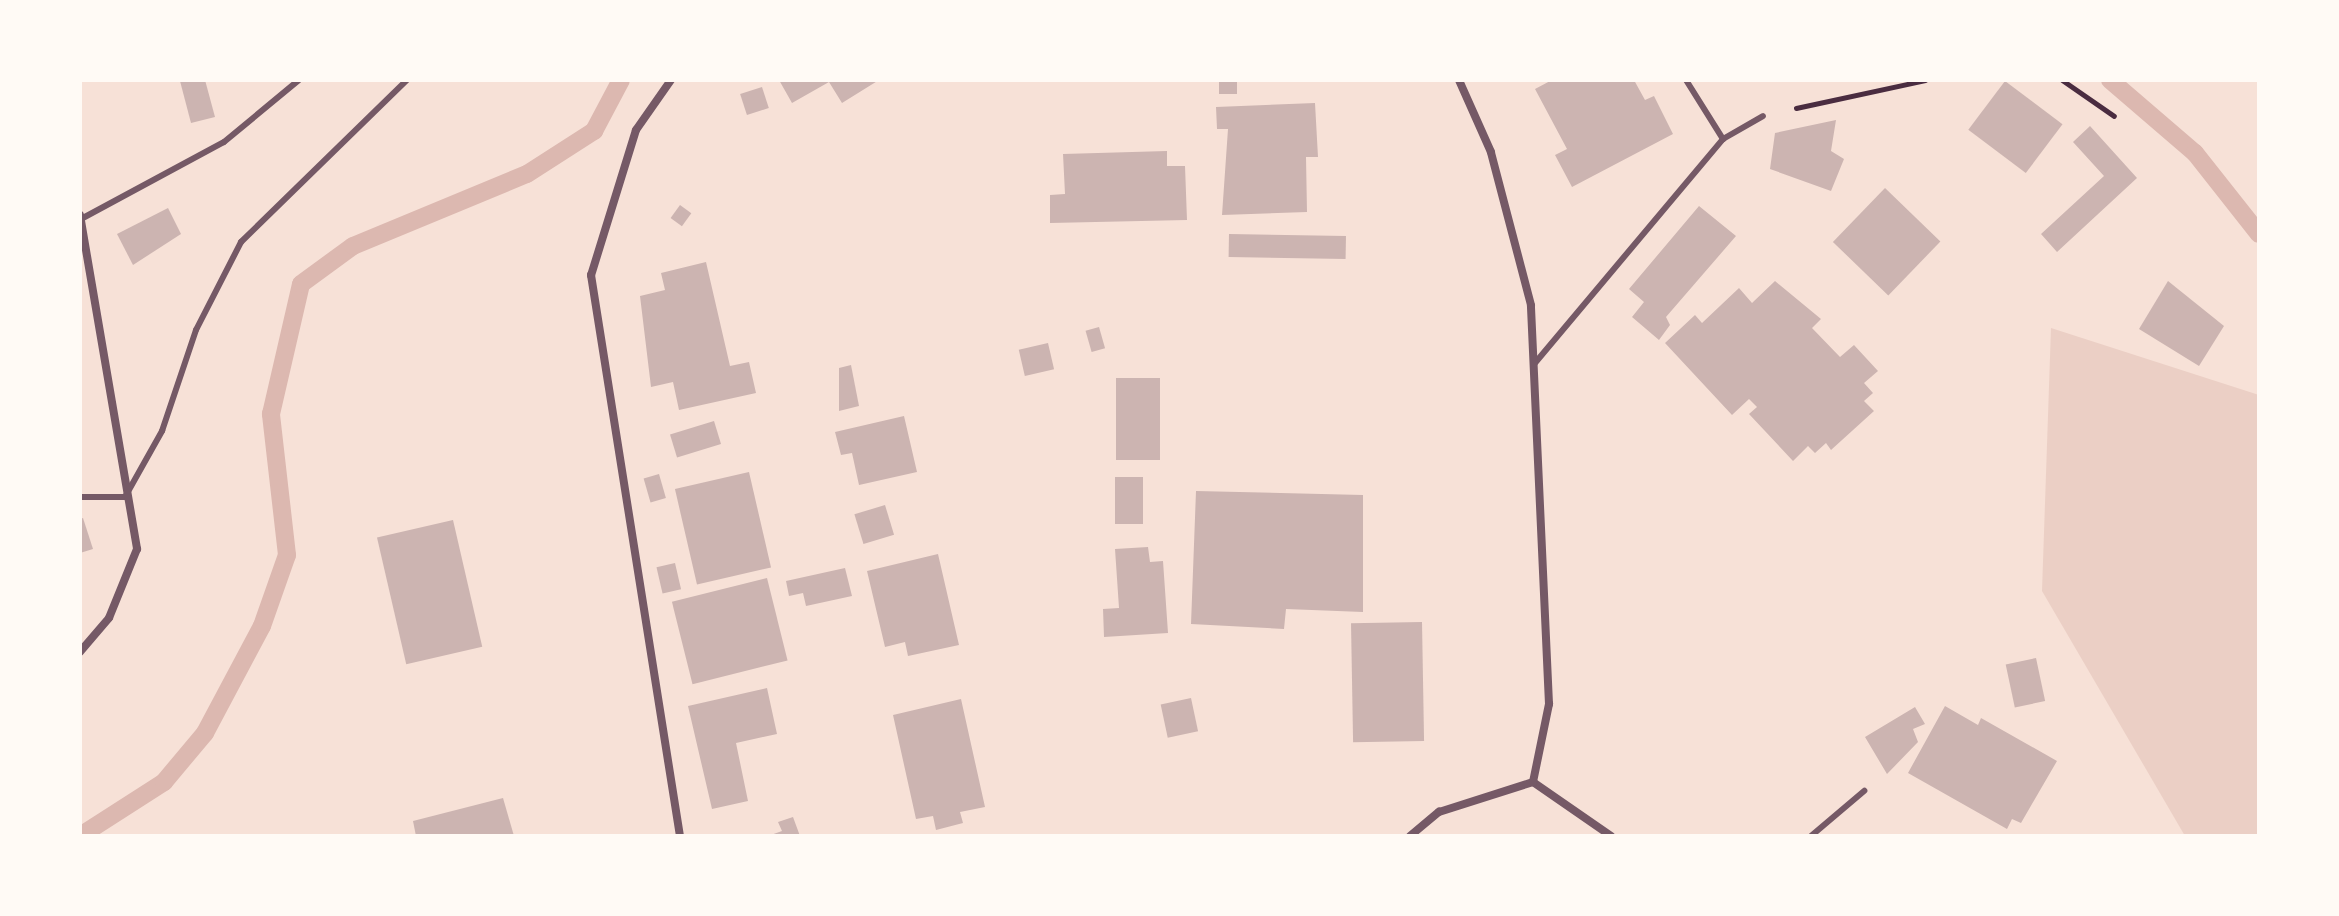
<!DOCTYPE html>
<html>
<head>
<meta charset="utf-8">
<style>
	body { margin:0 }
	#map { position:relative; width:2339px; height:916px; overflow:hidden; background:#f7e1d7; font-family:"Space Grotesk",sans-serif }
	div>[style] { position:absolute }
	.green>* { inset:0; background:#ebcfc5 }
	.stream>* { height:18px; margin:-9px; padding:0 9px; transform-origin:9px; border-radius:9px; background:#dcb8b0 }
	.building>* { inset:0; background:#ccb4b1; transform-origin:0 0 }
	.path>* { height:5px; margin:-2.5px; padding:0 2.5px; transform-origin:2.5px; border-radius:2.5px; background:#4a2c40 }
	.service>* { height:6px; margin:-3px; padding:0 3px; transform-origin:3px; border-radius:3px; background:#755966 }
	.minor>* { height:8px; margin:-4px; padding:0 4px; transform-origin:4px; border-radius:4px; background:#755966 }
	span { translate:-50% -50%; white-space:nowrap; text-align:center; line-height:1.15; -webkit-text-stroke:8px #fffaf5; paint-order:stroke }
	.frame { position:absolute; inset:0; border:82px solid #fffaf5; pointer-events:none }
</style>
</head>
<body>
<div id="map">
	<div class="green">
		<div style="clip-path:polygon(2051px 328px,2259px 395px,2259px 836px,2185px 836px,2042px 591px)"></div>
	</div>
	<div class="stream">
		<div style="left:2110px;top:80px;width:112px;rotate:40.7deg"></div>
		<div style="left:2195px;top:153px;width:103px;rotate:51.7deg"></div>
		<div style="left:80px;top:836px;width:100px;rotate:-32.7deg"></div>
		<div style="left:164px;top:782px;width:64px;rotate:-50.1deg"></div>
		<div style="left:205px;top:733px;width:121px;rotate:-62deg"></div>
		<div style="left:262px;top:626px;width:75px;rotate:-70.6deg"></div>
		<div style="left:287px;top:555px;width:142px;rotate:-96.5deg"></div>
		<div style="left:271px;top:414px;width:133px;rotate:-77deg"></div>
		<div style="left:301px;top:284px;width:64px;rotate:-36.2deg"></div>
		<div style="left:353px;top:246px;width:188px;rotate:-22.5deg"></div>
		<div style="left:527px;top:174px;width:80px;rotate:-32.7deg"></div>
		<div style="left:594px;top:131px;width:58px;rotate:-62.1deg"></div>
	</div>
	<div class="building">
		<div style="clip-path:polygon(205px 80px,215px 117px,191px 123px,180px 81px)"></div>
		<div style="clip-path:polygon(779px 80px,879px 80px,842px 103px,829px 82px,792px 103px)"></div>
		<div style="left:1219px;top:80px;width:18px;height:14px"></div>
		<div style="clip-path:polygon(1552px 80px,1634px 80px,1645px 100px,1654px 96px,1673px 134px,1572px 187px,1555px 155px,1567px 149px,1535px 89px)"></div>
		<div style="left:2005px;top:81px;width:72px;height:61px;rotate:37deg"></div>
		<div style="left:762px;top:87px;width:22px;height:23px;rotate:72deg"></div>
		<div style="clip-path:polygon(1315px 103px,1318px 157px,1306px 157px,1307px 212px,1222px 215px,1228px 129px,1217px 129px,1216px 107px)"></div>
		<div style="clip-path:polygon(1836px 120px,1831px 151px,1844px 159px,1831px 191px,1770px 169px,1775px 133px)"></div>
		<div style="clip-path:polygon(2090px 126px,2137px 178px,2057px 252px,2041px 234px,2104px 176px,2073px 142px)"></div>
		<div style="clip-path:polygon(1167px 151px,1167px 166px,1185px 166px,1187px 220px,1050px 223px,1050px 195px,1065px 194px,1063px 154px)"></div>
		<div style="left:1885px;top:188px;width:77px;height:75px;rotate:44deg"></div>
		<div style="left:680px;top:205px;width:14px;height:16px;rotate:36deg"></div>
		<div style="clip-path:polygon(1699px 206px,1736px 236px,1666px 317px,1670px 325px,1659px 340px,1632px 317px,1644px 302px,1629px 289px)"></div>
		<div style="clip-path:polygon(168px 208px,181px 234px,133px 265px,117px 234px)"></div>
		<div style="left:1229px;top:234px;width:117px;height:23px;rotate:1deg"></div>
		<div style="clip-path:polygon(706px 262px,730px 366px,749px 362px,756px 393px,679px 410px,673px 382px,651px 387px,640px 296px,665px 290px,661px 273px)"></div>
		<div style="clip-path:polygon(1775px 281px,1821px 319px,1812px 328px,1840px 357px,1854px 345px,1878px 371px,1864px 383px,1873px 393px,1864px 401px,1874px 411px,1831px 450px,1826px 443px,1815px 453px,1808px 446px,1793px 461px,1749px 414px,1757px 407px,1749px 399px,1732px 415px,1665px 343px,1695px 315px,1702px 323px,1739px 288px,1752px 303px)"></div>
		<div style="clip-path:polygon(2168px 281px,2224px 326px,2199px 366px,2139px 329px)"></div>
		<div style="left:1099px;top:327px;width:22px;height:14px;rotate:74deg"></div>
		<div style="left:1048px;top:343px;width:27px;height:30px;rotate:77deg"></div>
		<div style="clip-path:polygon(851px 365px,859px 406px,839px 411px,839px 368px)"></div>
		<div style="left:1116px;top:378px;width:44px;height:82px"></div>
		<div style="clip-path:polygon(904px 416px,917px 472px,859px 485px,852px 453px,841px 455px,835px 432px)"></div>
		<div style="left:714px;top:421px;width:24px;height:46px;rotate:73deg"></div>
		<div style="left:749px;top:472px;width:98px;height:76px;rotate:77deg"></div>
		<div style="left:659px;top:474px;width:25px;height:16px;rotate:74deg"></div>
		<div style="left:1115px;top:477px;width:28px;height:47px"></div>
		<div style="clip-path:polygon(1196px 491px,1363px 495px,1363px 612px,1286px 609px,1284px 629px,1191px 624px)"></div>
		<div style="left:885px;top:505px;width:31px;height:32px;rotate:73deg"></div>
		<div style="clip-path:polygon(83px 518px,93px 549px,80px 553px,80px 519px)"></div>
		<div style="left:453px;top:520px;width:130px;height:78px;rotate:77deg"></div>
		<div style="clip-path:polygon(1148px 547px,1150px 562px,1163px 561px,1168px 633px,1104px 637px,1103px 609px,1119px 608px,1115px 549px)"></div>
		<div style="clip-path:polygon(938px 554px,959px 645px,908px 656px,905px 642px,885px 647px,867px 571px)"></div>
		<div style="left:675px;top:563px;width:27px;height:19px;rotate:77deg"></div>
		<div style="clip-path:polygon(845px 568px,852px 596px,806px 606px,803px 593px,789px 596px,786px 581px)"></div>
		<div style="left:767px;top:578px;width:85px;height:98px;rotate:76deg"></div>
		<div style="left:1422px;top:622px;width:119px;height:71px;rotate:89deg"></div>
		<div style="left:2036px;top:658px;width:44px;height:31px;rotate:78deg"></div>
		<div style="clip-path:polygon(767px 688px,777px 734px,736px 743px,748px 801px,712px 809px,688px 706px)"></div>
		<div style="left:1191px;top:698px;width:34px;height:31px;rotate:78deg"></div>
		<div style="clip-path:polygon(961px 699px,985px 807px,960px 812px,963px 823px,936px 830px,933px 816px,916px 819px,893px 715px)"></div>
		<div style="clip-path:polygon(1945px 706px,1978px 725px,1981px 718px,2057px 761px,2021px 823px,2012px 819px,2007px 829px,1908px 773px)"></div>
		<div style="clip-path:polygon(1915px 707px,1925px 724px,1913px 729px,1918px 742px,1887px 774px,1865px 737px)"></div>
		<div style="clip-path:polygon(503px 798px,514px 836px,416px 836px,413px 821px)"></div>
		<div style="clip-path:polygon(793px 817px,800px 836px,768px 836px,782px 831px,778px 822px)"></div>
	</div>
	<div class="path">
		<div style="left:2062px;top:80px;width:63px;rotate:34.7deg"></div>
		<div style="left:1796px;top:108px;width:132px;rotate:-12.2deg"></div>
	</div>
	<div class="service">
		<div style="left:1686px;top:80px;width:70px;rotate:57.9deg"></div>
		<div style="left:81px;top:219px;width:162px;rotate:-28.3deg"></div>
		<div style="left:224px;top:142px;width:97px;rotate:-39.6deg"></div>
		<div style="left:1535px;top:363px;width:292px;rotate:-50deg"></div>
		<div style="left:1723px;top:139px;width:46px;rotate:-29.9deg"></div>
		<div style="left:80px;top:497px;width:45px"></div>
		<div style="left:125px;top:497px;width:76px;rotate:-60.7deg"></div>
		<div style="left:162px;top:431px;width:107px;rotate:-71.4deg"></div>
		<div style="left:196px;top:330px;width:99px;rotate:-62.9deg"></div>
		<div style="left:241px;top:242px;width:232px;rotate:-44.3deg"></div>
		<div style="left:1811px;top:836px;width:70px;rotate:-40.3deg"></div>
	</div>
	<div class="minor">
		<div style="left:671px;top:80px;width:61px;rotate:125deg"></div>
		<div style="left:636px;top:130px;width:152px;rotate:107.2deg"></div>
		<div style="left:591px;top:275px;width:568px;rotate:80.99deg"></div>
		<div style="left:80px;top:215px;width:339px;rotate:80.3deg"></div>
		<div style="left:137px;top:549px;width:74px;rotate:112.1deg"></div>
		<div style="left:109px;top:618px;width:45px;rotate:130.5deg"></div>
		<div style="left:1533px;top:782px;width:95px;rotate:34.7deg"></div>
		<div style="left:1410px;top:836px;width:38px;rotate:-40deg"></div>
		<div style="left:1439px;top:812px;width:99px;rotate:-17.7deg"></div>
		<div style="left:1533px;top:782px;width:80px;rotate:-78.4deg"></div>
		<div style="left:1549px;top:704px;width:399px;rotate:-92.6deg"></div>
		<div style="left:1531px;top:305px;width:158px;rotate:-104.7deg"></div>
		<div style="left:1491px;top:152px;width:79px;rotate:-114deg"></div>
	</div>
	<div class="frame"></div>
</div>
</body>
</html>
